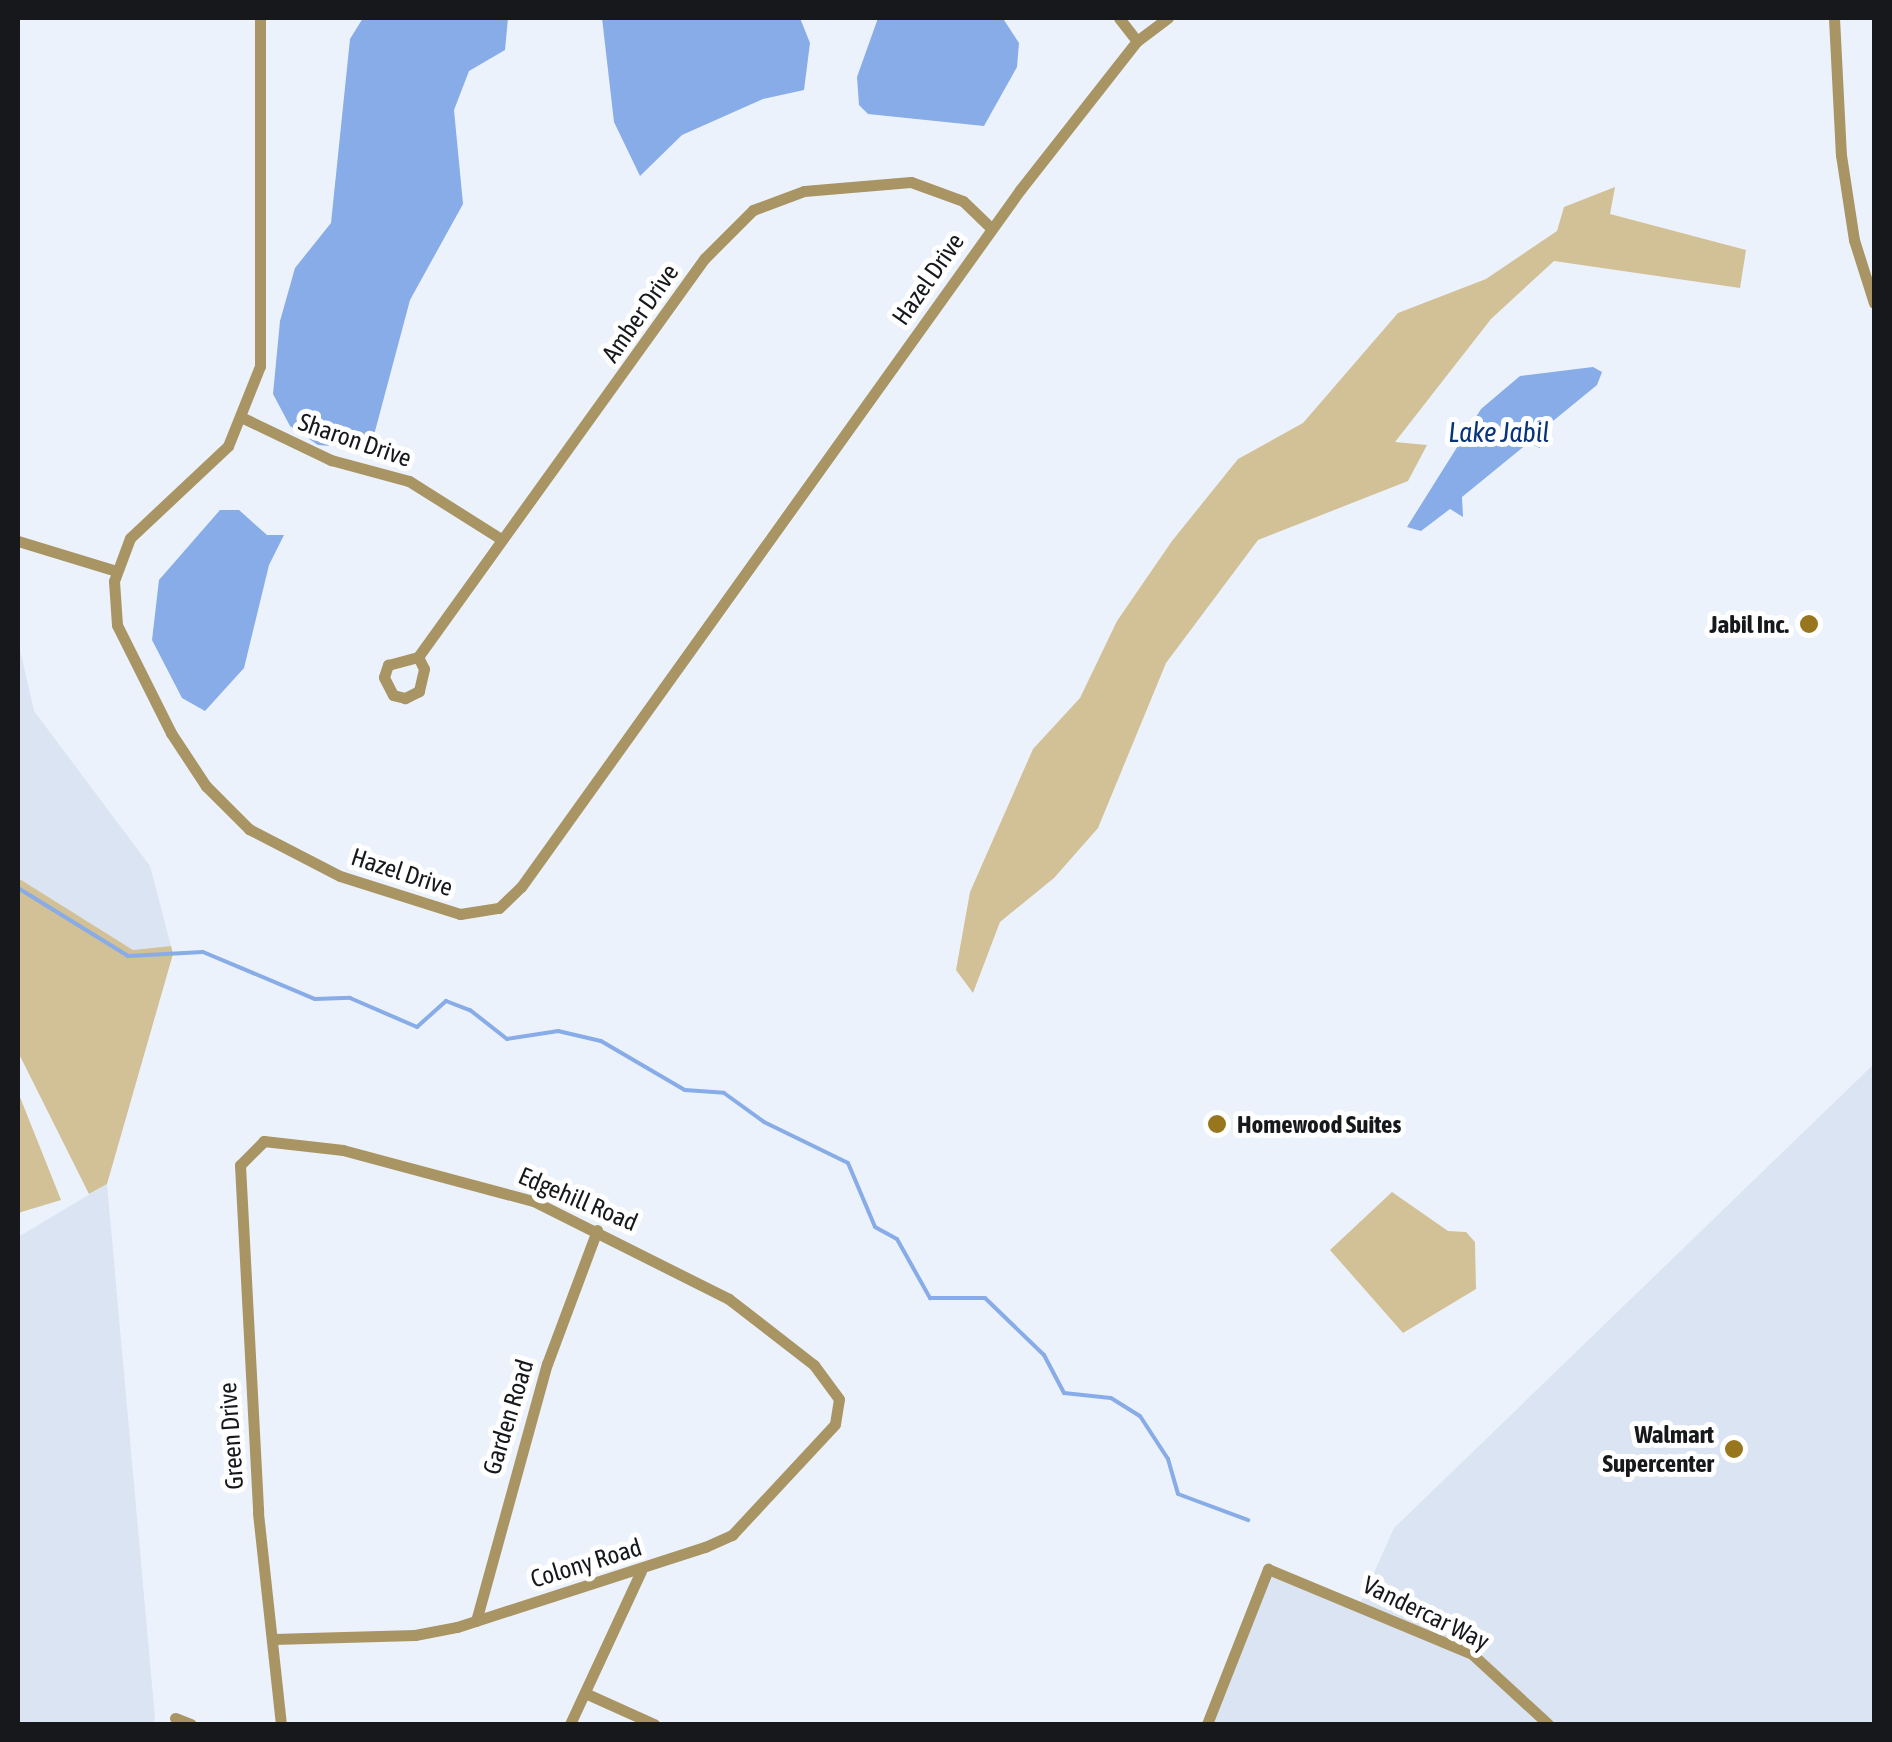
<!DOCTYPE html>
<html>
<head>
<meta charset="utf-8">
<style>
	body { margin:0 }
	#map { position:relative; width:1892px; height:1742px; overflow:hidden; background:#ecf2fb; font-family:"Asap Condensed",sans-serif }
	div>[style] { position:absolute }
	.built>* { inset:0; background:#dae4f2 }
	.green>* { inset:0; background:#d2c096 }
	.water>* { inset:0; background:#87ace7 }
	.stream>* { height:4px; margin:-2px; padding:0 2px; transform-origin:2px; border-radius:2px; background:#87ace7 }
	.street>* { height:11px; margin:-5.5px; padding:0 5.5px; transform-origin:5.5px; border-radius:5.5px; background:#a99464 }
	.dots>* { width:28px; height:28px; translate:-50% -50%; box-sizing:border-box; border:5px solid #fff; border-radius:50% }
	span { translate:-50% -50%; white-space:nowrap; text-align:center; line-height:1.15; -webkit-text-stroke:10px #fff; paint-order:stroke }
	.street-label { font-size:25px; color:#16181b }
	.poi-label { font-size:25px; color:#16181b; font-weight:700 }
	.right { translate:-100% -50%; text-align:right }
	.left { translate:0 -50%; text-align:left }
	.water-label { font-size:28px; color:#083579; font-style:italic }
	.frame { position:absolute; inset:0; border:20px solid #16181b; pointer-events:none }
</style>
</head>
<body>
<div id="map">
	<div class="built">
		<div style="clip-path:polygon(18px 641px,34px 711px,150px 866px,171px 946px,133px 950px,18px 878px)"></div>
		<div style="clip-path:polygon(1874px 1064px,1874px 1724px,1207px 1724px,1268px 1569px,1360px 1604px,1394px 1528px)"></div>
		<div style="clip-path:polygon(107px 1184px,155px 1718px,153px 1724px,18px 1724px,18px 1237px)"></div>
	</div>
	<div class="green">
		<div style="clip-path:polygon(1615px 187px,1610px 214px,1746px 250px,1740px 288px,1554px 261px,1491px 319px,1395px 442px,1427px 445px,1408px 481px,1258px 540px,1166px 663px,1098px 828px,1054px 878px,1000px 922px,973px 993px,956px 970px,970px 892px,1033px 749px,1080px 698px,1117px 621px,1172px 541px,1238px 459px,1303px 423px,1398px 313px,1486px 279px,1557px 231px,1564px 207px)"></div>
		<div style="clip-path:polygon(18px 878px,133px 950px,171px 946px,173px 954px,107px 1184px,89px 1194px,18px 1052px)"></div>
		<div style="clip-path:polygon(18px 1092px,61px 1200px,18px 1213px,18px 1091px)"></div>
		<div style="clip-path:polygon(1392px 1192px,1448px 1231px,1466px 1232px,1475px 1242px,1476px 1289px,1403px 1333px,1330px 1250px)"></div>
	</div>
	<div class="water">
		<div style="clip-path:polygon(363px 18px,508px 18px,505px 50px,469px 71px,454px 110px,463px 204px,410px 300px,374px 435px,346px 447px,318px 445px,290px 426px,273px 394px,280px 321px,295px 268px,331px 223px,350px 39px)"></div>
		<div style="clip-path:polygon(602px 18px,800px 18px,810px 43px,804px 90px,763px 99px,682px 135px,640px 176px,614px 122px)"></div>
		<div style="clip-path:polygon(878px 18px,1004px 20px,1019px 43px,1017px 67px,984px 126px,868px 114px,859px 105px,857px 77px)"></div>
		<div style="clip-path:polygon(1593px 367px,1602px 372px,1597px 385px,1542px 430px,1540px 448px,1528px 443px,1462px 497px,1463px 517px,1450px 509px,1421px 531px,1407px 527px,1481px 409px,1520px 376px)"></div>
		<div style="clip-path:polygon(220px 510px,239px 510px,267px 535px,284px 535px,269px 565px,244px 668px,205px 711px,182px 698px,152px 640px,159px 580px)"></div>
	</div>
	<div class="stream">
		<div style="left:18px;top:888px;width:129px;rotate:31.7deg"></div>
		<div style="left:128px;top:956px;width:75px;rotate:-3.1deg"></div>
		<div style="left:203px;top:952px;width:121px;rotate:22.8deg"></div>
		<div style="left:315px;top:999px;width:35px;rotate:-2deg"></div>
		<div style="left:350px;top:998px;width:73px;rotate:23.4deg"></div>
		<div style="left:417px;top:1027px;width:39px;rotate:-42deg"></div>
		<div style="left:446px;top:1001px;width:26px;rotate:21deg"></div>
		<div style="left:470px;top:1010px;width:47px;rotate:38.1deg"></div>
		<div style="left:507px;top:1039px;width:52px;rotate:-8.9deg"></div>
		<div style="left:558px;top:1031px;width:44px;rotate:13.1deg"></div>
		<div style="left:601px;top:1041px;width:97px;rotate:30.3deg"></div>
		<div style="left:685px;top:1090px;width:39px;rotate:4deg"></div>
		<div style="left:724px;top:1093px;width:49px;rotate:35.9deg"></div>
		<div style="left:764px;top:1122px;width:93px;rotate:26deg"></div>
		<div style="left:848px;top:1163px;width:69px;rotate:67.1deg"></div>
		<div style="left:875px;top:1227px;width:25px;rotate:29deg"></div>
		<div style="left:897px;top:1239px;width:68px;rotate:60.8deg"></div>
		<div style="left:930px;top:1298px;width:55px"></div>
		<div style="left:985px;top:1298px;width:82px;rotate:44deg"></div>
		<div style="left:1044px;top:1355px;width:43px;rotate:62.2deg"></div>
		<div style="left:1064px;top:1393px;width:47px;rotate:6.1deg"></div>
		<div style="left:1111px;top:1398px;width:34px;rotate:32deg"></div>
		<div style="left:1140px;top:1416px;width:51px;rotate:56.9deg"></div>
		<div style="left:1168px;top:1459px;width:36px;rotate:74deg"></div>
		<div style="left:1178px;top:1494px;width:75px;rotate:20.4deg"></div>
	</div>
	<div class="street">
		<div style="left:260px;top:18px;width:348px;rotate:90deg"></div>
		<div style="left:260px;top:366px;width:86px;rotate:111.8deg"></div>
		<div style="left:228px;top:446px;width:134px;rotate:136.8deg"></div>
		<div style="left:130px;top:538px;width:46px;rotate:110.4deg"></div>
		<div style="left:114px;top:581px;width:44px;rotate:86.1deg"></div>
		<div style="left:117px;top:625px;width:121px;rotate:63.4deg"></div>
		<div style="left:171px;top:733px;width:64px;rotate:56.6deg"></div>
		<div style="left:206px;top:786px;width:61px;rotate:45deg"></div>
		<div style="left:249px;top:829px;width:102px;rotate:27.3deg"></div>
		<div style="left:340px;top:876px;width:126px;rotate:17.6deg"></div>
		<div style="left:460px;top:914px;width:39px;rotate:-9deg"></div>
		<div style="left:499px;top:908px;width:30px;rotate:-44deg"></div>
		<div style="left:521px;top:887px;width:857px;rotate:-54.4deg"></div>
		<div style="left:1020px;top:190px;width:189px;rotate:-51.9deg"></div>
		<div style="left:1137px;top:41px;width:39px;rotate:-37deg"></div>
		<div style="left:1119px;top:18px;width:29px;rotate:52deg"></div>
		<div style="left:1834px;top:18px;width:137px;rotate:87.1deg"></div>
		<div style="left:1841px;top:155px;width:86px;rotate:81.3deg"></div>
		<div style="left:1854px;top:240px;width:66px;rotate:72.4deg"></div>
		<div style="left:243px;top:418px;width:98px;rotate:25.5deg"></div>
		<div style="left:331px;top:460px;width:81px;rotate:15.1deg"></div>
		<div style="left:409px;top:481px;width:109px;rotate:32.2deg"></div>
		<div style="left:18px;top:541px;width:102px;rotate:17deg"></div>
		<div style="left:418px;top:657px;width:13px;rotate:63deg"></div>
		<div style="left:424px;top:669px;width:23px;rotate:103deg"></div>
		<div style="left:419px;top:691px;width:16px;rotate:153deg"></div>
		<div style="left:405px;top:698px;width:12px;rotate:-166deg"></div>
		<div style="left:393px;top:695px;width:20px;rotate:-117deg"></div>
		<div style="left:384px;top:677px;width:13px;rotate:-72deg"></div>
		<div style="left:388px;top:665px;width:31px;rotate:-15deg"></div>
		<div style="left:418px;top:657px;width:491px;rotate:-54.3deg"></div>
		<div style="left:705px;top:258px;width:68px;rotate:-45deg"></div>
		<div style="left:753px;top:210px;width:54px;rotate:-20.4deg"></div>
		<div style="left:804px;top:191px;width:107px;rotate:-4.8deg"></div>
		<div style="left:911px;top:182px;width:55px;rotate:20.1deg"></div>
		<div style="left:963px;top:201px;width:40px;rotate:44deg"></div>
		<div style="left:476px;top:1621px;width:267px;rotate:-74.6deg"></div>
		<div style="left:547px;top:1364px;width:143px;rotate:-69.5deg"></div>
		<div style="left:273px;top:1639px;width:142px;rotate:-1.6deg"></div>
		<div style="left:415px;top:1635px;width:43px;rotate:-10.8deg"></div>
		<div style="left:457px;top:1627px;width:261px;rotate:-17.9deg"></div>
		<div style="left:705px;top:1547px;width:30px;rotate:-24deg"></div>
		<div style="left:732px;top:1535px;width:151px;rotate:-47.1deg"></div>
		<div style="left:835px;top:1424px;width:25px;rotate:-81deg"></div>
		<div style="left:839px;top:1399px;width:42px;rotate:-126.3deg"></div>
		<div style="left:814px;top:1365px;width:108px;rotate:-142.2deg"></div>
		<div style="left:729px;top:1299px;width:219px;rotate:-153.4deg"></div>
		<div style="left:533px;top:1201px;width:197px;rotate:-165deg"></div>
		<div style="left:343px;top:1150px;width:80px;rotate:-173.5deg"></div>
		<div style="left:264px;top:1141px;width:34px;rotate:135deg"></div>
		<div style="left:240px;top:1165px;width:348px;rotate:87deg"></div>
		<div style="left:258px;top:1513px;width:212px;rotate:83.8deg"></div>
		<div style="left:585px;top:1693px;width:76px;rotate:24.2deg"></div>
		<div style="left:175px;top:1718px;width:17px;rotate:21deg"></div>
		<div style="left:570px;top:1724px;width:169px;rotate:-65.1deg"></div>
		<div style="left:1207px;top:1724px;width:167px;rotate:-68.5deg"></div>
		<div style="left:1268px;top:1569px;width:221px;rotate:22.6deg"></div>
		<div style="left:1472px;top:1654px;width:103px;rotate:42.6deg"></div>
	</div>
	<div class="dots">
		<div style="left:1809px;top:624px;background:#97761e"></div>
		<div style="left:1217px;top:1124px;background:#97761e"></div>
		<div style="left:1734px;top:1449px;background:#97761e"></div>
	</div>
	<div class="street-label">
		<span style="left:928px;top:279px;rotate:-55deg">Hazel Drive</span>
		<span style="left:640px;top:313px;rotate:-55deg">Amber Drive</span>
		<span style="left:355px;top:440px;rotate:19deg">Sharon Drive</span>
		<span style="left:402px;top:872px;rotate:18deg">Hazel Drive</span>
		<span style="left:578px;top:1199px;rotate:23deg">Edgehill Road</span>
		<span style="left:508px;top:1417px;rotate:-73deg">Garden Road</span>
		<span style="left:231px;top:1436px;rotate:-94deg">Green Drive</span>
		<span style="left:586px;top:1563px;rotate:-17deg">Colony Road</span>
		<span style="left:1426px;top:1613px;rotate:26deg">Vandercar Way</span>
	</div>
	<div class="poi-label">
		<span class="right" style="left:1789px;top:624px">Jabil Inc.</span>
		<span class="left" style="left:1237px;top:1124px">Homewood Suites</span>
		<span class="right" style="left:1714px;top:1449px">Walmart<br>Supercenter</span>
	</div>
	<div class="water-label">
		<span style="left:1499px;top:432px">Lake Jabil</span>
	</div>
	<div class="frame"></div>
</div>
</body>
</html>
